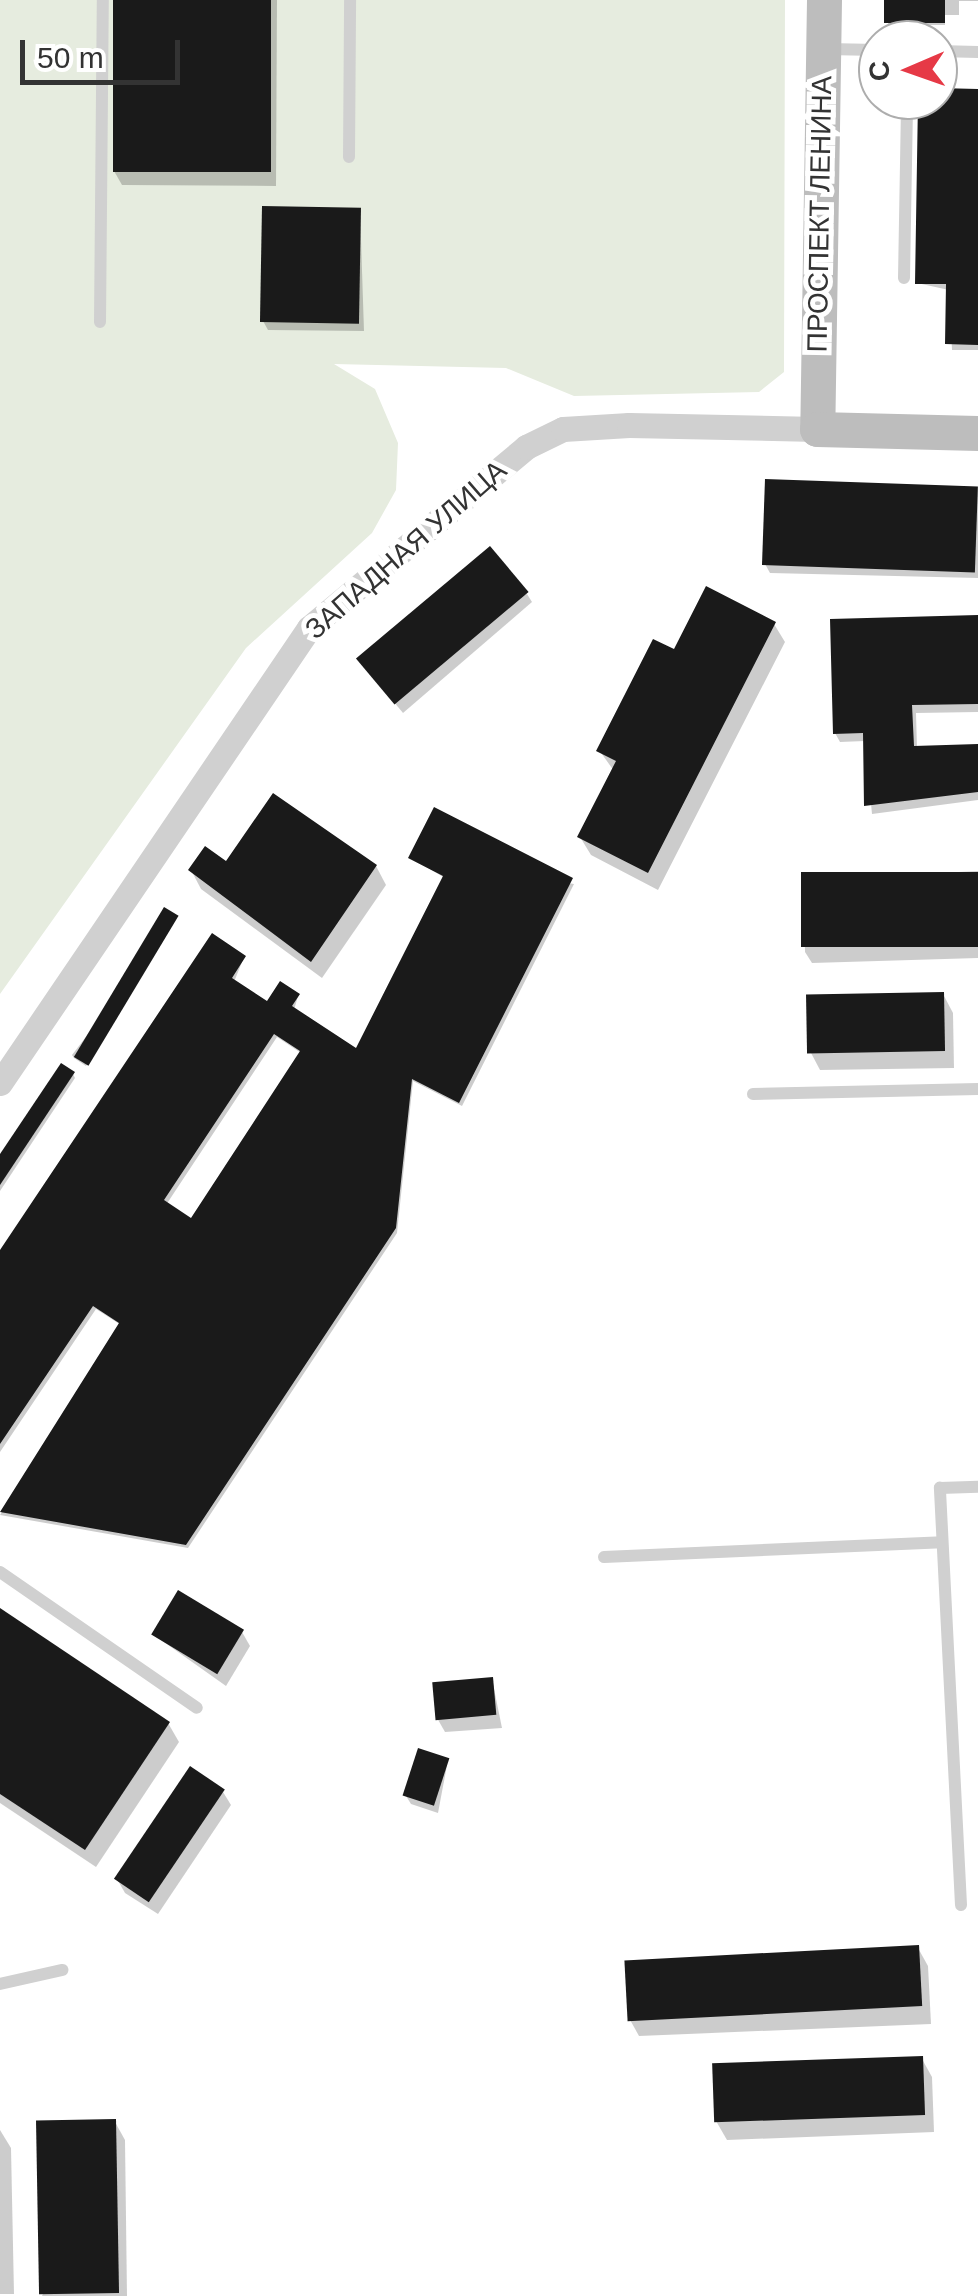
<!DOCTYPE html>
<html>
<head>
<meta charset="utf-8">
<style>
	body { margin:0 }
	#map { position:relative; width:978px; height:2296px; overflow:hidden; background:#fff; font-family:Arial,sans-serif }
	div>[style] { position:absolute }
	.green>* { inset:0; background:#e6ecdf }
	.shadow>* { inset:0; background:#0003 }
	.building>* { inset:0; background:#1a1a1a; transform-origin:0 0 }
	.lane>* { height:12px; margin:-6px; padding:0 6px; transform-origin:6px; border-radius:6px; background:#d0d0d0 }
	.street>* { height:25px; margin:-12.5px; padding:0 12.5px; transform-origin:12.5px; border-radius:12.5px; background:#d0d0d0 }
	.secondary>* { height:35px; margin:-17.5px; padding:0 17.5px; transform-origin:17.5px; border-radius:17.5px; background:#bdbdbd }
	span { translate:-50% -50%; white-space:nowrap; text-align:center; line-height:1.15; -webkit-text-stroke:10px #fff; paint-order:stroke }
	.street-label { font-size:28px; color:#333 }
	.north { position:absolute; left:858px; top:20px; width:100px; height:100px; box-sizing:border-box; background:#fff; border:2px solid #adadad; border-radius:50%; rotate:268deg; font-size:28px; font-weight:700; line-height:40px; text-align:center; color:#333 }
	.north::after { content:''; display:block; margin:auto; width:35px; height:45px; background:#e63946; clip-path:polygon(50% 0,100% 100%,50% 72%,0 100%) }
	.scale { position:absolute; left:20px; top:40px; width:160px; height:45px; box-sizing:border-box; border:5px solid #333; border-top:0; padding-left:12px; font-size:30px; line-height:35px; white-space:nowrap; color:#333; -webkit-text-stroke:8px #fff; paint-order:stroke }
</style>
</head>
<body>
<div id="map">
	<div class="green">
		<div style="clip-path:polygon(0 0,785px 0,784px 372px,759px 392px,574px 396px,506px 368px,334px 364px,375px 389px,398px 443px,396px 490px,372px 533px,246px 648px,0 994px)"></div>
	</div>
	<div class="shadow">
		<div style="clip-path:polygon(115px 0,277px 0,276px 186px,122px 185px,114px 171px)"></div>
		<div style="clip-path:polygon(890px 0,978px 0,978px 1px,959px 1px,959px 15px,945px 15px,945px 25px,888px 25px)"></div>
		<div style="clip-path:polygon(938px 91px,978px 91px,978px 350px,952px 350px,949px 290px,917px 283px,920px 100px,938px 100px)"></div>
		<div style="clip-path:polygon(360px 209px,364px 331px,268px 330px,263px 321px)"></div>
		<div style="clip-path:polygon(978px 487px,978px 578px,770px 573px,765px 564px)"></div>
		<div style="clip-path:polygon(527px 594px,532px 602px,403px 713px,360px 661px)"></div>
		<div style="clip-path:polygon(978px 618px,978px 712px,916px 713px,917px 748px,978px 747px,978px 800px,872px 814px,865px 741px,840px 742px,835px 733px)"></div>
		<div style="clip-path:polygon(774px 624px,785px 642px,658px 890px,591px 855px,580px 837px,614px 771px,599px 750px,675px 653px)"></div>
		<div style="clip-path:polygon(evenodd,411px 858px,574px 884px,462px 1106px,413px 1081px,397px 1233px,188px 1548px,0 1515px,121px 1325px,96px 1309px,0 1452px,0 1254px,244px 957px,234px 982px,268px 1004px,298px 996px,294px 1010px,357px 1052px,445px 878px,411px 858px,277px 1037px,301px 1053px,192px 1222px,166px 1205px,277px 1037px)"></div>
		<div style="clip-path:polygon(227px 864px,376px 866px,386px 885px,322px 978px,201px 889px,191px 870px)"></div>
		<div style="clip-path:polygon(978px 871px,978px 958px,812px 963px,805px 952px,803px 880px)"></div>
		<div style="clip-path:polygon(177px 918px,86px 1066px,74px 1058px,72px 1055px)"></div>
		<div style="clip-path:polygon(943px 994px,953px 1013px,954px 1068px,820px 1070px,810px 1051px)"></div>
		<div style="clip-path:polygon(73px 1074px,75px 1078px,0 1191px,0 1159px)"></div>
		<div style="clip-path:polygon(0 1611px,168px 1723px,179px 1742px,96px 1867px,0 1803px)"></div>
		<div style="clip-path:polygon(242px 1632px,250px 1646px,226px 1686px,154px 1635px)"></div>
		<div style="clip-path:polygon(492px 1679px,502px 1728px,445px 1732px,437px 1718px)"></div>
		<div style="clip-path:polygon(448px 1760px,438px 1813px,411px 1804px,406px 1796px)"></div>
		<div style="clip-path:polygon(223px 1792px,231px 1805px,158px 1914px,125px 1893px,117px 1879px)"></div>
		<div style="clip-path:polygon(918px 1948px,928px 1966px,931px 2024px,639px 2036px,629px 2018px)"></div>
		<div style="clip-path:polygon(922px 2059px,932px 2077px,934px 2132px,727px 2140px,716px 2121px)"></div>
		<div style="clip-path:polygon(115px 2122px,125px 2140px,127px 2296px,42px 2296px)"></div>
		<div style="clip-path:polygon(0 2130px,11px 2148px,14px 2294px,0 2294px)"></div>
	</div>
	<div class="building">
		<div style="left:113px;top:0;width:158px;height:172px"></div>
		<div style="left:884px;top:0;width:61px;height:23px"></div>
		<div style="clip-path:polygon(938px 88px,978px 89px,978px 345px,945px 344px,946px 284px,915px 284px,918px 100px,938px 100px)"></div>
		<div style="left:262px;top:206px;width:99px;height:116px;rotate:1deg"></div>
		<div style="left:765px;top:479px;width:213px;height:86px;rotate:2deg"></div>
		<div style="left:490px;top:546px;width:60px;height:175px;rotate:50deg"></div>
		<div style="clip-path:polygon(706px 586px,776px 622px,648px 873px,577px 837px,616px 761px,596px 751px,653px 639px,674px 649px)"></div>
		<div style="clip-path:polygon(978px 615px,978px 704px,912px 705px,914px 746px,978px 744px,978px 792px,864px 806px,863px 733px,833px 734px,830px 619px)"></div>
		<div style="clip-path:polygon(273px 793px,377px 865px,311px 962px,188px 870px,205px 846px,226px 861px)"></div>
		<div style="clip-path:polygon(evenodd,434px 807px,573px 878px,459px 1103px,412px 1079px,396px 1228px,186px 1545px,0 1512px,119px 1323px,93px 1306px,0 1444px,0 1250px,212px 933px,246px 956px,232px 978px,267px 1001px,280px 981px,300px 994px,292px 1006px,356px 1048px,443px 876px,408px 858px,434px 807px,274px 1034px,300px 1051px,191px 1218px,164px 1200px,274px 1034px)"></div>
		<div style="left:978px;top:872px;width:75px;height:177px;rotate:90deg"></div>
		<div style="left:164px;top:907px;width:17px;height:175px;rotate:31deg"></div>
		<div style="left:944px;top:992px;width:59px;height:138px;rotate:89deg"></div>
		<div style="clip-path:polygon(61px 1063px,75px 1072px,0 1185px,0 1154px)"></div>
		<div style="left:178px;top:1590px;width:77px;height:52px;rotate:31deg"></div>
		<div style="clip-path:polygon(0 1608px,170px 1722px,85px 1850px,0 1794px)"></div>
		<div style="left:493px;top:1677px;width:38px;height:61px;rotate:85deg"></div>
		<div style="left:418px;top:1748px;width:33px;height:50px;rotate:18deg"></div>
		<div style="left:190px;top:1766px;width:42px;height:136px;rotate:34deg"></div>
		<div style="left:919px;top:1945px;width:61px;height:295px;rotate:87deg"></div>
		<div style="left:923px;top:2056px;width:59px;height:211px;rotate:88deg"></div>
		<div style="left:116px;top:2119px;width:174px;height:80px;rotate:89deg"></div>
	</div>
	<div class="lane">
		<div style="left:826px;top:49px;width:52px;rotate:1.1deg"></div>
		<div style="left:938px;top:51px;width:40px;rotate:1.4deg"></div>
		<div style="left:349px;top:157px;width:157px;rotate:-89.6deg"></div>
		<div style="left:904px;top:278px;width:178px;rotate:-89deg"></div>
		<div style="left:100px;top:322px;width:322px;rotate:-89.5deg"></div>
		<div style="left:753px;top:1094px;width:225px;rotate:-1.3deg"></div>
		<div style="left:604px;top:1557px;width:338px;rotate:-2.5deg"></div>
		<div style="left:0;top:1572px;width:239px;rotate:34.6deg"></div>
		<div style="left:961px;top:1905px;width:418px;rotate:-92.9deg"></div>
		<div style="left:940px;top:1488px;width:38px;rotate:-2deg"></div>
		<div style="left:0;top:1984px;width:64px;rotate:-12.7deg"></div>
	</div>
	<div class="street">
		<div style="left:0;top:1083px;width:550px;rotate:-55.82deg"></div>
		<div style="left:309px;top:628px;width:283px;rotate:-39.8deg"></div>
		<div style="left:526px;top:447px;width:41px;rotate:-25.9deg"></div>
		<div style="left:563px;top:429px;width:66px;rotate:-3.5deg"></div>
		<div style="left:629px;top:425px;width:188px;rotate:1.2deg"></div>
	</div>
	<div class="secondary">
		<div style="left:824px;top:0;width:429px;rotate:90.9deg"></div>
		<div style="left:817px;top:429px;width:161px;rotate:1.4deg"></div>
	</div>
	<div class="street-label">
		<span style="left:820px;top:214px;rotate:-89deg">ПРОСПЕКТ ЛЕНИНА</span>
		<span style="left:406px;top:550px;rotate:-41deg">ЗАПАДНАЯ УЛИЦА</span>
	</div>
	<div class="north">С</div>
	<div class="scale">50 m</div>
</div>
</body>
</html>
